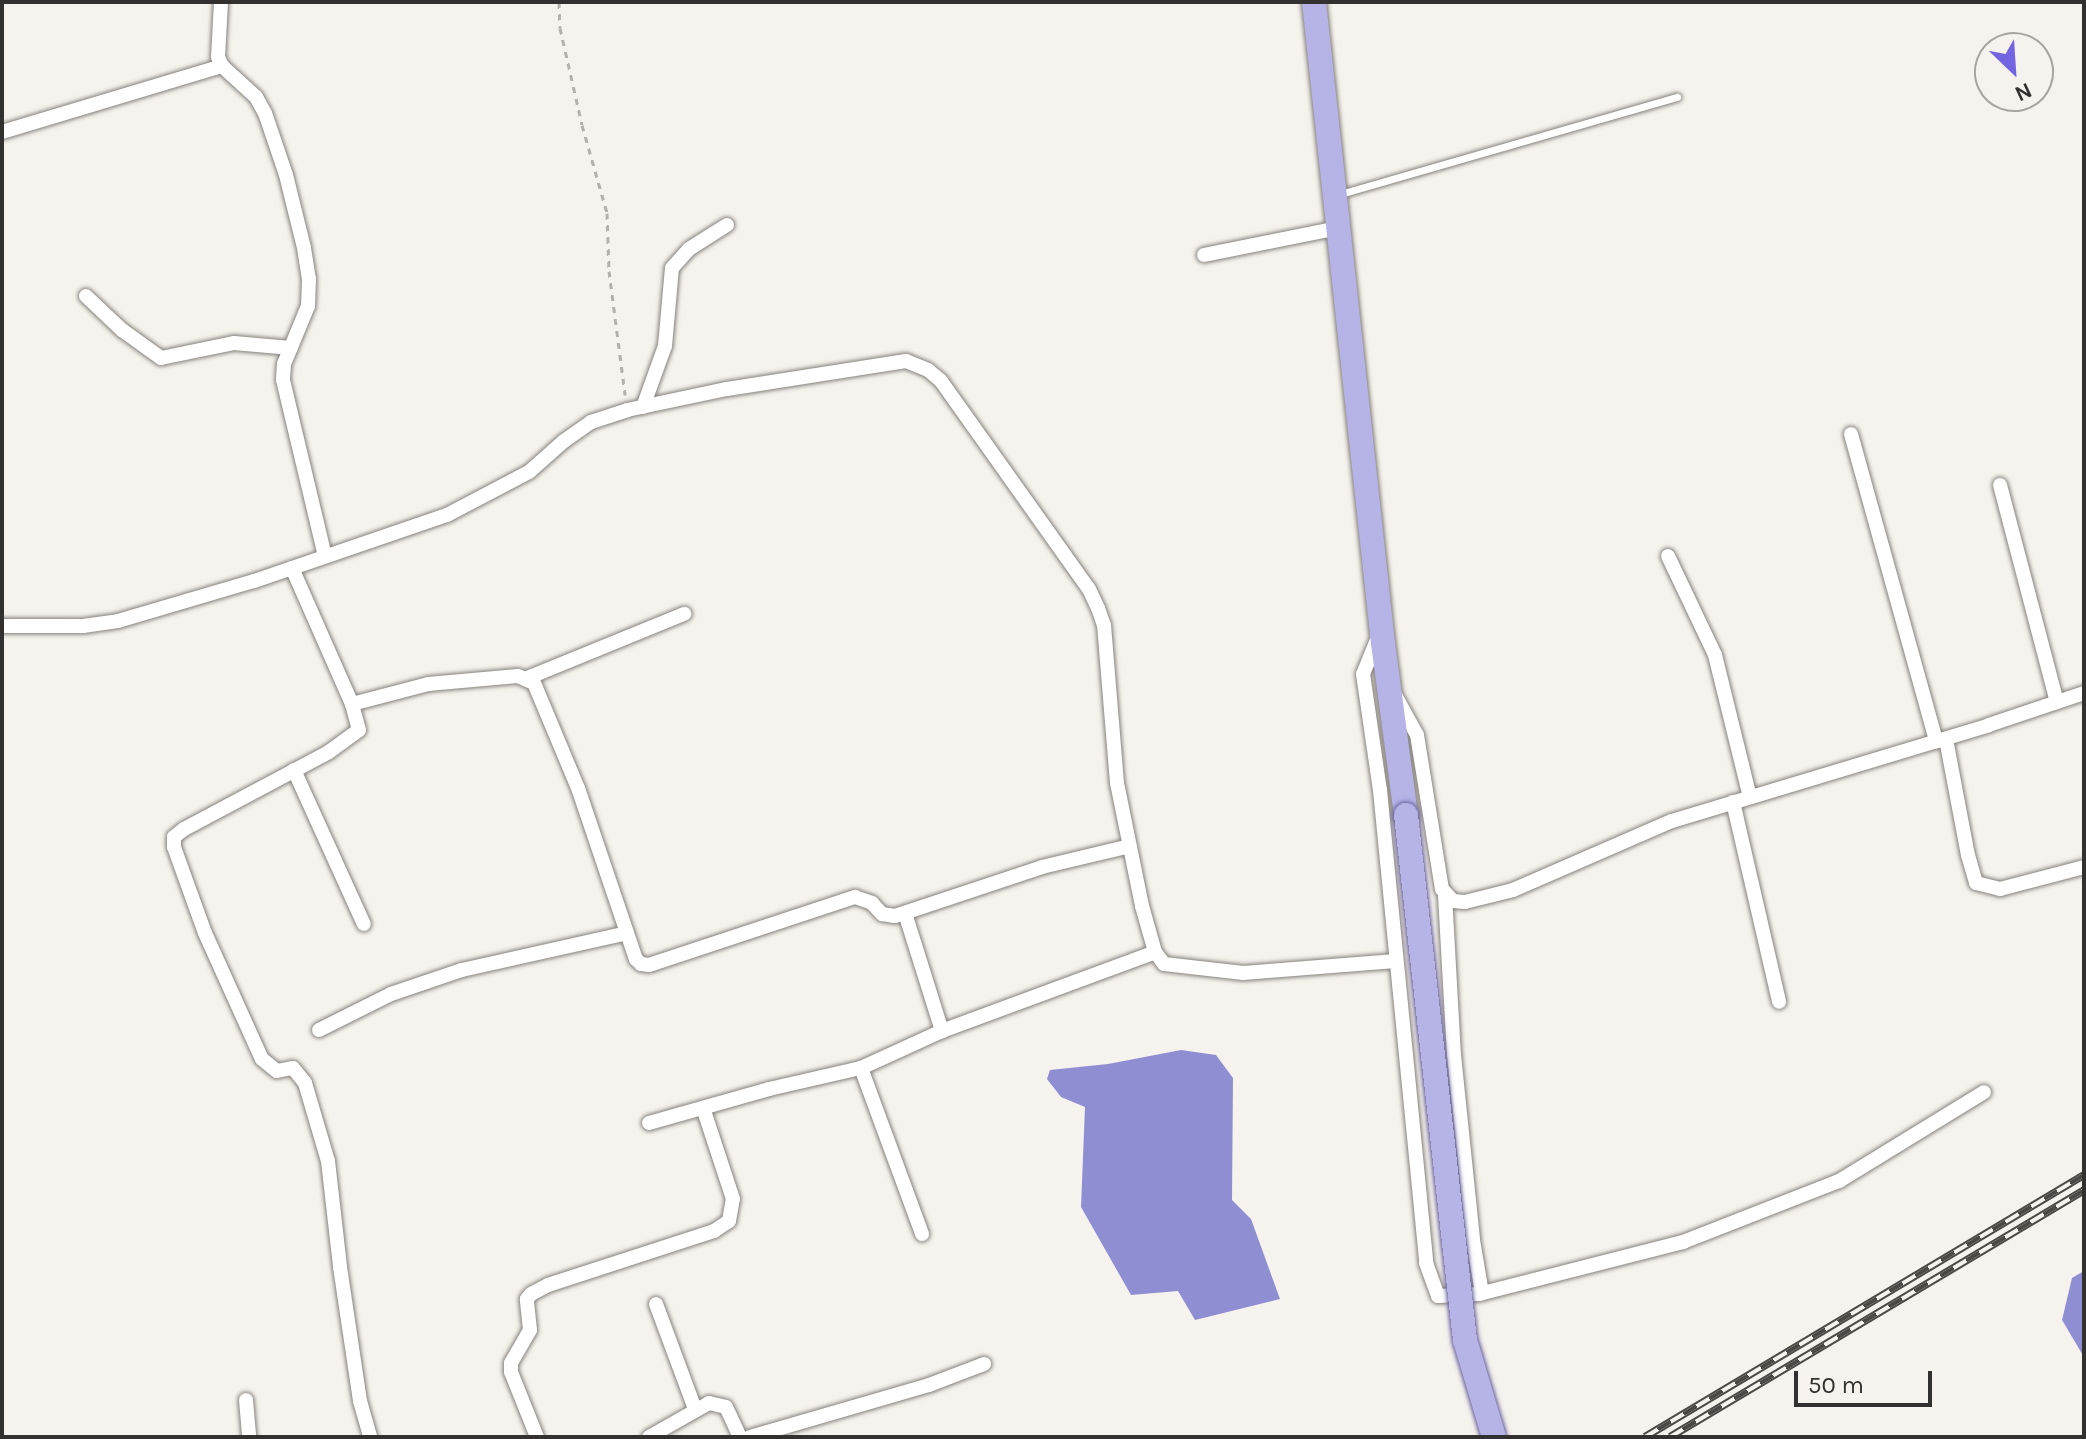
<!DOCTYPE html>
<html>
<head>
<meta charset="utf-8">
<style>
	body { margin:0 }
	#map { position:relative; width:2086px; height:1439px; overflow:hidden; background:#f6f2ed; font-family:Karla,sans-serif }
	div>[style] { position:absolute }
	.water>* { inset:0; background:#908ed3 }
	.path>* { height:3px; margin-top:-1.5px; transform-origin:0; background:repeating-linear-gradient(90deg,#b4b1ad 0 6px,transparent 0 12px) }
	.roads { filter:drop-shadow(0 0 2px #85827d) drop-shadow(0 0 2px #85827d) }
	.lane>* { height:7px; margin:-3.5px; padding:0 3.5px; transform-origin:3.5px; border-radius:3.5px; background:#fff }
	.street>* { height:14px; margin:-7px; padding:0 7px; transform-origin:7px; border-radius:7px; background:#fff }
	.primary>* { height:24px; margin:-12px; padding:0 12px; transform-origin:12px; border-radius:12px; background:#b6b3e7 }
	.rail>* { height:8px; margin-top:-4px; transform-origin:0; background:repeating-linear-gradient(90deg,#f6f2ed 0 15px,#4b4946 0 30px); box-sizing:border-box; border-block:2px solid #4b4946 }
	.bridges { filter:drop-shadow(0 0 2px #68649c) drop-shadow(0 0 2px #68649c) }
	.primary-bridge>* { height:24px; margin:-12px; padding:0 12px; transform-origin:12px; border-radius:12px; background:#b6b3e7 }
	span { translate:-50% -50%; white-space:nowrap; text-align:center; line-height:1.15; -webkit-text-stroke:8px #f6f2ed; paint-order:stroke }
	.frame { position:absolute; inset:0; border:4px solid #33312f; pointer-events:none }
	.north { position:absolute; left:1974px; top:32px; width:80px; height:80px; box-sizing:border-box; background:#f6f2ed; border:2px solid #a8a5a1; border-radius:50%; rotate:155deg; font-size:22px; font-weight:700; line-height:32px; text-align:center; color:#33312f }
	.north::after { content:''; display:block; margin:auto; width:28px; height:36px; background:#7364df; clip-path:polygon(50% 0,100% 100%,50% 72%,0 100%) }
	.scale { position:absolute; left:1794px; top:1371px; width:138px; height:36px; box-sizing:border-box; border:4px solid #33312f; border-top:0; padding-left:10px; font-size:24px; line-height:28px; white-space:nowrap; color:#33312f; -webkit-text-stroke:6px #f6f2ed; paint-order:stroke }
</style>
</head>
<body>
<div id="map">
	<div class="water">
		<div style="clip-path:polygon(1181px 1050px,1216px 1055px,1233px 1078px,1232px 1200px,1251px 1219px,1280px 1299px,1195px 1320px,1178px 1291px,1131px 1295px,1081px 1207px,1085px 1107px,1061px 1097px,1047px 1079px,1050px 1070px,1108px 1064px)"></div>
		<div style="clip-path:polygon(2084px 1271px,2084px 1357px,2062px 1320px,2072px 1278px)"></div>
	</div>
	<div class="path">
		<div style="left:559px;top:2px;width:26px;rotate:88deg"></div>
		<div style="left:560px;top:28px;width:99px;rotate:77.2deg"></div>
		<div style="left:582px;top:125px;width:91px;rotate:74.1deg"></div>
		<div style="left:607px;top:213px;width:58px;rotate:88deg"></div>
		<div style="left:609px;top:271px;width:125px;rotate:82.6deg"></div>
	</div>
	<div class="roads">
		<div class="lane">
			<div style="left:1337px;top:195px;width:354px;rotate:-16.1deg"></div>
		</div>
		<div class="street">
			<div style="left:221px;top:2px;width:55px;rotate:93.1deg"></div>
			<div style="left:218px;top:57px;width:10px;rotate:66deg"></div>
			<div style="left:222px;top:66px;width:46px;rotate:42.4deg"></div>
			<div style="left:256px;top:97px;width:18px;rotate:61deg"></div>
			<div style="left:265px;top:113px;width:65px;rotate:71.3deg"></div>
			<div style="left:286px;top:175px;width:75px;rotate:76.1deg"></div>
			<div style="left:304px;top:248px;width:31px;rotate:81deg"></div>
			<div style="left:309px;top:279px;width:27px;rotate:92deg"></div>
			<div style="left:308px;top:306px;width:63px;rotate:112.5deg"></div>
			<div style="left:284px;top:364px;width:16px;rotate:94deg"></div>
			<div style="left:283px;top:380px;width:181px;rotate:76.6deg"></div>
			<div style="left:2px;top:132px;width:230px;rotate:-16.7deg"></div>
			<div style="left:1204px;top:255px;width:137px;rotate:-11.4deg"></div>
			<div style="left:86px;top:296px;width:50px;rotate:43.4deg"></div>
			<div style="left:122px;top:330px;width:48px;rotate:35.7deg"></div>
			<div style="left:161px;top:358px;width:75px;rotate:-11.6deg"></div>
			<div style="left:234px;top:343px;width:57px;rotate:5deg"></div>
			<div style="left:643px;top:407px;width:65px;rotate:-70.2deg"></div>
			<div style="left:665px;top:346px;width:78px;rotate:-84.9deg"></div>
			<div style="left:672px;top:268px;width:25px;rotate:-48deg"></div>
			<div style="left:689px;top:249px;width:45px;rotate:-32.3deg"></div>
			<div style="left:1851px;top:434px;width:319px;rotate:74.5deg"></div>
			<div style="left:2000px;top:485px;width:224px;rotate:75.3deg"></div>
			<div style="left:1668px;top:556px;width:110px;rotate:64.6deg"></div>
			<div style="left:1715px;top:655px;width:146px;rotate:76.2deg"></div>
			<div style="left:292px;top:568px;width:149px;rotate:66.2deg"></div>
			<div style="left:352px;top:704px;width:27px;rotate:75deg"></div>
			<div style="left:359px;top:730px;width:37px;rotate:144deg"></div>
			<div style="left:329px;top:752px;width:164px;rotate:152deg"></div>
			<div style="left:184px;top:829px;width:13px;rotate:141deg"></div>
			<div style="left:174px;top:837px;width:10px;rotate:90deg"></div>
			<div style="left:174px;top:847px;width:91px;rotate:70.2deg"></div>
			<div style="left:205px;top:933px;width:138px;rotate:65.7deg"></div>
			<div style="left:262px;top:1059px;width:19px;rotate:39deg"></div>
			<div style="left:277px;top:1071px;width:16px;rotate:-11deg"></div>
			<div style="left:293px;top:1068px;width:19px;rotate:51deg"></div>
			<div style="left:305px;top:1083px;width:81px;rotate:73.6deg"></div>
			<div style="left:328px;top:1161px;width:107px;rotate:83.5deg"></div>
			<div style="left:340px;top:1267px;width:135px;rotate:81.5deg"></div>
			<div style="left:360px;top:1401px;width:37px;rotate:74deg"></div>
			<div style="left:2px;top:626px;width:81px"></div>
			<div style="left:83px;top:626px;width:35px;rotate:-8deg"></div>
			<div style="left:118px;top:621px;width:142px;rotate:-16.4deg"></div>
			<div style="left:254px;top:581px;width:204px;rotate:-18.9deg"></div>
			<div style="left:447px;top:515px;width:93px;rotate:-27.7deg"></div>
			<div style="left:529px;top:472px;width:47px;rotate:-41.5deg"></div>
			<div style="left:564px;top:441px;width:33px;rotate:-35deg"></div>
			<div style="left:591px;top:422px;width:38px;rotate:-18deg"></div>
			<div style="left:627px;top:410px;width:102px;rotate:-11.9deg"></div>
			<div style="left:727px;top:389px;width:181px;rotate:-8.9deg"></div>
			<div style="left:906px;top:361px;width:24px;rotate:22deg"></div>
			<div style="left:928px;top:370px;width:17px;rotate:40deg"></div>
			<div style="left:941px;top:381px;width:255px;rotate:54.6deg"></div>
			<div style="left:1089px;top:589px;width:21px;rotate:65deg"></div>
			<div style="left:1098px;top:608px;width:18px;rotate:71deg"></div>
			<div style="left:1104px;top:625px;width:159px;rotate:85.3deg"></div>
			<div style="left:1117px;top:783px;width:126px;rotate:78.5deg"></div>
			<div style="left:1142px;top:906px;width:48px;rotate:74.2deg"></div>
			<div style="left:1155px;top:952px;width:15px;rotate:53deg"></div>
			<div style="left:1164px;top:964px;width:80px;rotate:6.5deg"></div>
			<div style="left:1243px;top:973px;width:153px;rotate:-4.5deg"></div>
			<div style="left:1379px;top:635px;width:42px;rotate:112.3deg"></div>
			<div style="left:1363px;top:674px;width:117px;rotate:81.7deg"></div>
			<div style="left:1380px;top:790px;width:475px;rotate:84.4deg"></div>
			<div style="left:1426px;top:1263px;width:35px;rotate:70deg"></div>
			<div style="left:1438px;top:1296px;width:41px;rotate:-2.8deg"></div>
			<div style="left:1479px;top:1294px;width:211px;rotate:-14.3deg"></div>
			<div style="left:1683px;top:1242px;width:168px;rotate:-21.4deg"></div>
			<div style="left:1839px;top:1181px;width:170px;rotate:-31.5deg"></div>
			<div style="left:527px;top:678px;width:170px;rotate:-22.2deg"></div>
			<div style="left:1394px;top:693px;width:48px;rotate:61.3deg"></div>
			<div style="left:1417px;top:735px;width:156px;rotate:80.8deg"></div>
			<div style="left:1442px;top:889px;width:16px;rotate:47deg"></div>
			<div style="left:1453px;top:901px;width:12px;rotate:5deg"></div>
			<div style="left:1465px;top:902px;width:49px;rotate:-14deg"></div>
			<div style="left:1513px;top:890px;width:173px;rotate:-23.5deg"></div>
			<div style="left:1672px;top:821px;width:331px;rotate:-16.8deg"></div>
			<div style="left:1989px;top:725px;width:100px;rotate:-18.6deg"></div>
			<div style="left:352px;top:704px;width:79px;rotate:-14.7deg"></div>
			<div style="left:428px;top:684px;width:90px;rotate:-5.1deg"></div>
			<div style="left:518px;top:676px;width:17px;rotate:24deg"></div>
			<div style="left:534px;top:683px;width:114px;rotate:67.3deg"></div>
			<div style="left:578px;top:788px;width:181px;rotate:71.3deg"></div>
			<div style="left:636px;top:959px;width:7px;rotate:45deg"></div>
			<div style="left:641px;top:964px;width:8px;rotate:7deg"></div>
			<div style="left:649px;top:965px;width:217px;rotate:-18.3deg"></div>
			<div style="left:855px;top:897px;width:18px;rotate:19deg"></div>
			<div style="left:872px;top:903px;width:15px;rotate:48deg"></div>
			<div style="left:882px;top:914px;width:13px;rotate:9deg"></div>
			<div style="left:895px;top:916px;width:155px;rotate:-18.4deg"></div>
			<div style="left:1042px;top:867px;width:90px;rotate:-13.4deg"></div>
			<div style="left:1946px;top:739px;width:118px;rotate:79.3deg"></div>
			<div style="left:1968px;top:855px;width:29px;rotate:74deg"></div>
			<div style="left:1976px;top:883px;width:25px;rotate:14deg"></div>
			<div style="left:2000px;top:889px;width:87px;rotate:-14.7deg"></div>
			<div style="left:294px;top:770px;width:169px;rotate:65.6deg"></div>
			<div style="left:1733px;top:802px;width:205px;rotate:77deg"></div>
			<div style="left:1445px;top:895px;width:160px;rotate:86.8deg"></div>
			<div style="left:1454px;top:1055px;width:186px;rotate:84.1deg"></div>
			<div style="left:1473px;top:1240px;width:54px;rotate:80.4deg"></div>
			<div style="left:905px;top:913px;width:124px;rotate:72.6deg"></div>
			<div style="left:319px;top:1030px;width:80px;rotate:-26.6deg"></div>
			<div style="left:391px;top:994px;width:75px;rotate:-18.7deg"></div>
			<div style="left:462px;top:970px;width:169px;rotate:-12.6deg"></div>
			<div style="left:861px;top:1068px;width:177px;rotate:69.8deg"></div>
			<div style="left:649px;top:1123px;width:125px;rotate:-15.8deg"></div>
			<div style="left:769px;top:1089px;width:94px;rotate:-12.9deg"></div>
			<div style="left:861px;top:1068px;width:89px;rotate:-24.6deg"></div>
			<div style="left:942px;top:1031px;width:227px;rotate:-20.3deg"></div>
			<div style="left:656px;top:1304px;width:112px;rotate:69.6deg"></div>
			<div style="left:246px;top:1400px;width:37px;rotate:85deg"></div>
			<div style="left:537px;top:1437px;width:70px;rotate:-111.8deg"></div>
			<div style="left:511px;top:1372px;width:9px;rotate:-90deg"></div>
			<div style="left:511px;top:1363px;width:38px;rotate:-60deg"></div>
			<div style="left:530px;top:1330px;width:31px;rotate:-96deg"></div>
			<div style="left:527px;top:1299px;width:6px;rotate:-51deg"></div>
			<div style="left:531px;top:1294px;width:19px;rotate:-28deg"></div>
			<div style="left:548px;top:1285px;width:175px;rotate:-18deg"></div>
			<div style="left:714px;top:1231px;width:18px;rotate:-34deg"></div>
			<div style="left:729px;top:1221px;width:22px;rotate:-80deg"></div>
			<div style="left:733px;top:1199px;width:96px;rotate:-108.2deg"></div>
			<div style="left:649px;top:1437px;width:69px;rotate:-29.5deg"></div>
			<div style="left:709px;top:1403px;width:17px;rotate:13deg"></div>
			<div style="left:726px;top:1407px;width:33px;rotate:65deg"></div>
			<div style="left:750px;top:1437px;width:186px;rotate:-16.2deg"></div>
			<div style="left:929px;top:1385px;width:59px;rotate:-20.9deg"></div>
		</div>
		<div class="primary">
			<div style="left:1314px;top:2px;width:645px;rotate:83.86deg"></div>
			<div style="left:1383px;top:643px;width:174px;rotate:82.4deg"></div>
		</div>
	</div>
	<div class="rail">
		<div style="left:1645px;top:1437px;width:511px;rotate:-30.83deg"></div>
		<div style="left:1670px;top:1437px;width:482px;rotate:-30.8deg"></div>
	</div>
	<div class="bridges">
		<div class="primary-bridge">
			<div style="left:1406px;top:815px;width:528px;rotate:83.59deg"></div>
			<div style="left:1465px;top:1340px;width:101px;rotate:73.4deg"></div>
		</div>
	</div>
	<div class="frame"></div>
	<div class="north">N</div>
	<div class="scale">50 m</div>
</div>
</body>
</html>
